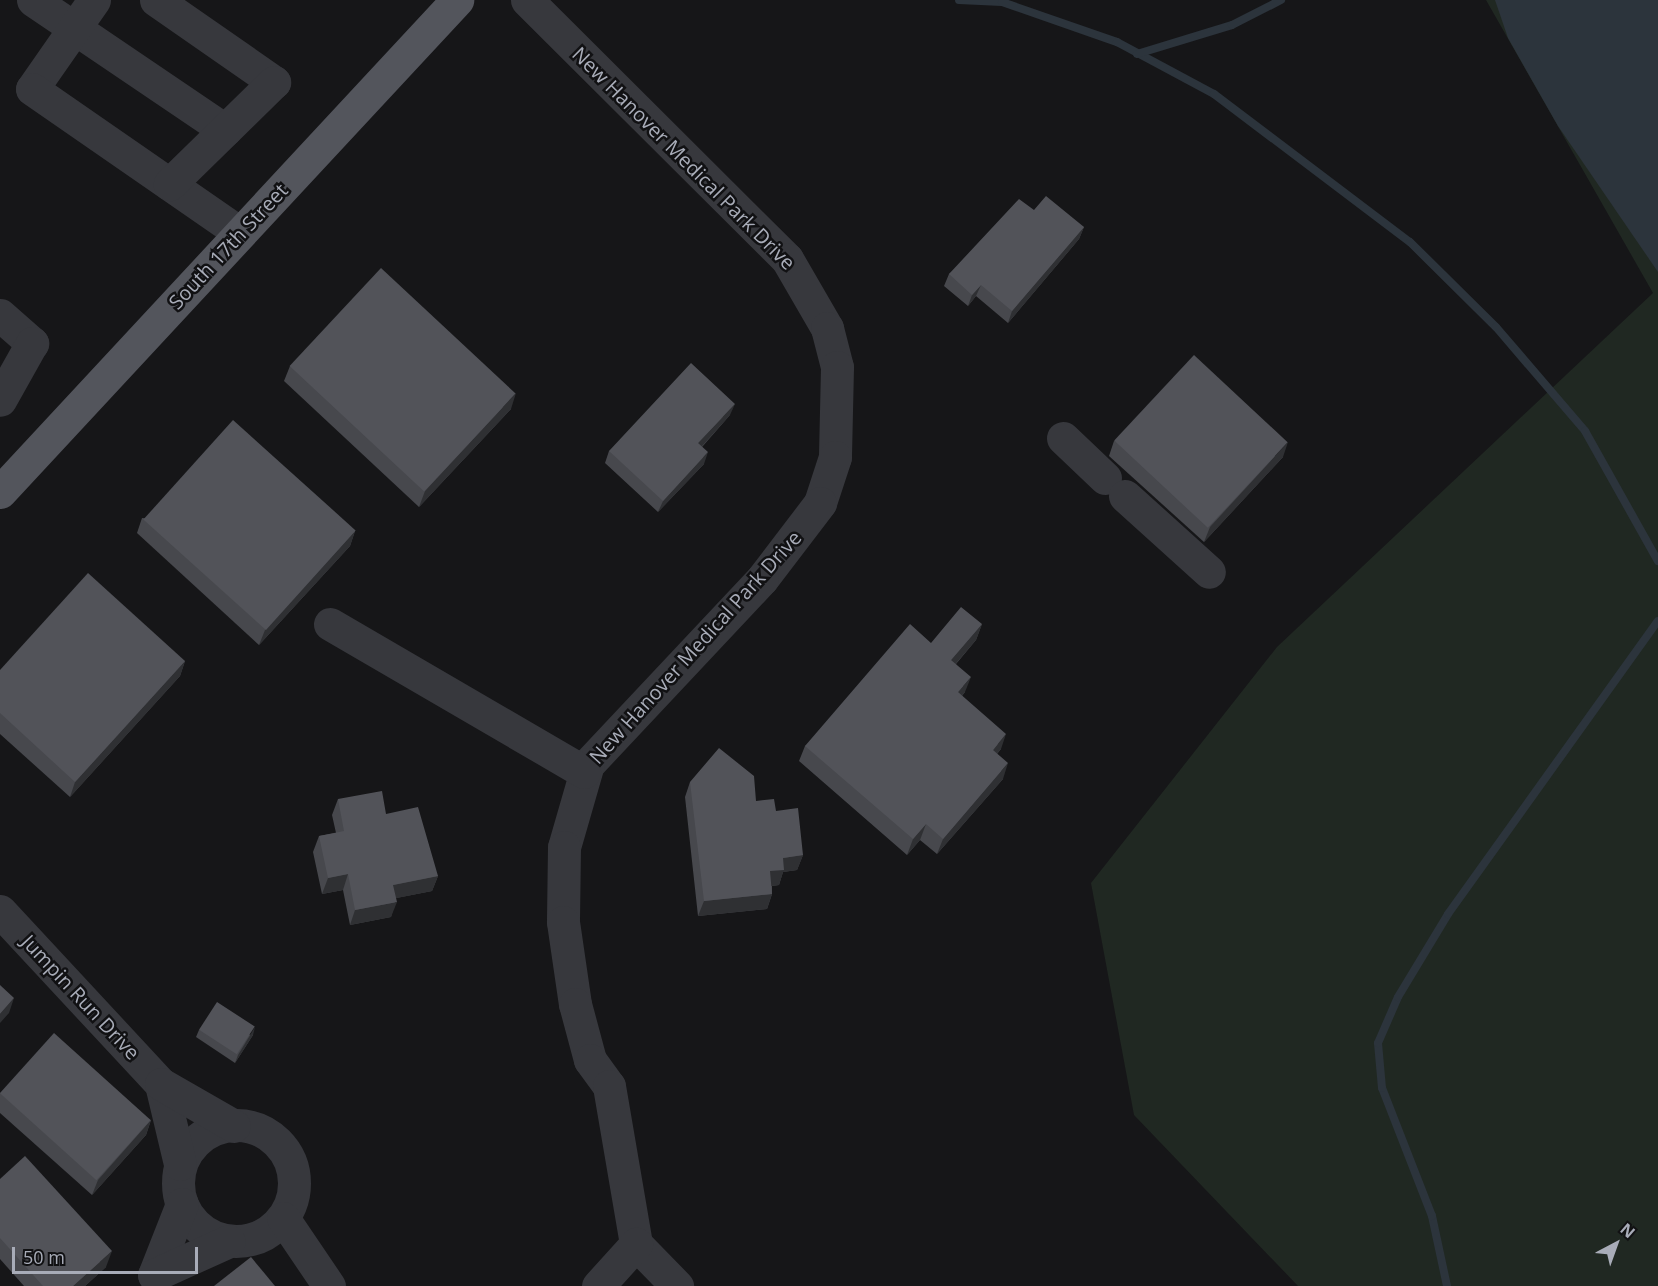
<!DOCTYPE html>
<html>
<head>
<meta charset="utf-8">
<style>
	body { margin:0 }
	#map { position:relative; width:1658px; height:1286px; overflow:hidden; background:#161618; font-family:"Open Sans",sans-serif }
	div>[style] { position:absolute }
	.green>* { inset:0; background:#202822 }
	.water>* { inset:0; background:#2c343c }
	.stream>* { height:8px; margin:-4px; padding:0 4px; transform-origin:4px; border-radius:4px; background:#2c343c }
	.minor>* { height:33px; margin:-16.5px; padding:0 16.5px; transform-origin:16.5px; border-radius:16.5px; background:#37383d }
	.minor>.ring { margin:-16.5px; padding:0; box-sizing:content-box; background:none; border:33px solid #37383d; border-radius:50% }
	.major>* { height:33px; margin:-16.5px; padding:0 16.5px; transform-origin:16.5px; border-radius:16.5px; background:#53555c }
	.wall>* { inset:0; background:#47484d }
	.shaded-wall>* { inset:0; background:#2f3033 }
	.building>* { inset:0; background:#525359; transform-origin:0 0 }
	span { translate:-50% -50%; white-space:nowrap; text-align:center; line-height:1.15; -webkit-text-stroke:5px #111113; paint-order:stroke }
	.street-label { font-size:20px; color:#a8acb8 }
	.north { position:absolute; left:1586px; top:1214px; width:60px; height:60px; -webkit-text-stroke:4px #111113; paint-order:stroke; rotate:41deg; font-size:16px; font-weight:700; line-height:24px; text-align:center; color:#a8acb8 }
	.north::after { content:''; display:block; margin:auto; width:21px; height:27px; background:#a8acb8; clip-path:polygon(50% 0,100% 100%,50% 72%,0 100%) }
	.scale { position:absolute; left:12px; top:1247px; width:186px; height:27px; box-sizing:border-box; border:3px solid #a8acb8; border-top:0; padding-left:8px; font-size:18px; line-height:21px; white-space:nowrap; color:#a8acb8; -webkit-text-stroke:4px #111113; paint-order:stroke }
</style>
</head>
<body>
<div id="map">
	<div class="green">
		<div style="clip-path:polygon(1486px 0,1658px 0,1658px 1286px,1298px 1286px,1134px 1115px,1091px 883px,1277px 647px,1653px 293px)"></div>
	</div>
	<div class="water">
		<div style="clip-path:polygon(1495px 0,1658px 0,1658px 272px,1558px 126px,1508px 38px)"></div>
	</div>
	<div class="stream">
		<div style="left:959px;top:0;width:43px;rotate:2.7deg"></div>
		<div style="left:1002px;top:2px;width:122px;rotate:19.2deg"></div>
		<div style="left:1117px;top:42px;width:110px;rotate:28.2deg"></div>
		<div style="left:1214px;top:94px;width:246px;rotate:37.1deg"></div>
		<div style="left:1410px;top:242px;width:121px;rotate:44.7deg"></div>
		<div style="left:1496px;top:327px;width:137px;rotate:49.4deg"></div>
		<div style="left:1585px;top:431px;width:149px;rotate:60.7deg"></div>
		<div style="left:1137px;top:54px;width:99px;rotate:-17deg"></div>
		<div style="left:1232px;top:25px;width:55px;rotate:-27deg"></div>
		<div style="left:1447px;top:1286px;width:72px;rotate:-102.1deg"></div>
		<div style="left:1432px;top:1216px;width:137px;rotate:-111.3deg"></div>
		<div style="left:1382px;top:1088px;width:45px;rotate:-95.1deg"></div>
		<div style="left:1378px;top:1043px;width:50px;rotate:-66.5deg"></div>
		<div style="left:1398px;top:997px;width:97px;rotate:-58.9deg"></div>
		<div style="left:1448px;top:914px;width:360px;rotate:-54.4deg"></div>
	</div>
	<div class="minor">
		<div style="left:33px;top:0;width:232px;rotate:34.1deg"></div>
		<div style="left:94px;top:0;width:108px;rotate:124.9deg"></div>
		<div style="left:32px;top:89px;width:253px;rotate:34.7deg"></div>
		<div style="left:156px;top:0;width:144px;rotate:34.8deg"></div>
		<div style="left:274px;top:82px;width:146px;rotate:135.6deg"></div>
		<div style="left:527px;top:0;width:367px;rotate:44.9deg"></div>
		<div style="left:787px;top:259px;width:80px;rotate:59.9deg"></div>
		<div style="left:827px;top:328px;width:40px;rotate:75.6deg"></div>
		<div style="left:837px;top:367px;width:90px;rotate:91.3deg"></div>
		<div style="left:835px;top:457px;width:48px;rotate:108.1deg"></div>
		<div style="left:820px;top:503px;width:96px;rotate:127.3deg"></div>
		<div style="left:762px;top:579px;width:254px;rotate:133.2deg"></div>
		<div style="left:588px;top:764px;width:86px;rotate:106.1deg"></div>
		<div style="left:564px;top:847px;width:75px;rotate:90.8deg"></div>
		<div style="left:563px;top:922px;width:83px;rotate:81.7deg"></div>
		<div style="left:575px;top:1004px;width:58px;rotate:75deg"></div>
		<div style="left:590px;top:1060px;width:32px;rotate:54deg"></div>
		<div style="left:609px;top:1086px;width:160px;rotate:80.3deg"></div>
		<div style="left:636px;top:1244px;width:59px;rotate:45.7deg"></div>
		<div style="left:0;top:315px;width:43px;rotate:41.2deg"></div>
		<div style="left:32px;top:343px;width:65px;rotate:119.3deg"></div>
		<div style="left:1063px;top:438px;width:58px;rotate:43.6deg"></div>
		<div style="left:1125px;top:496px;width:113px;rotate:42.1deg"></div>
		<div style="left:330px;top:624px;width:294px;rotate:30.2deg"></div>
		<div style="left:0;top:911px;width:236px;rotate:47.1deg"></div>
		<div class="ring" style="left:178px;top:1125px;width:83px;height:83px"></div>
		<div style="left:180px;top:1164px;width:82px;rotate:-103.4deg"></div>
		<div style="left:161px;top:1084px;width:84px;rotate:29.9deg"></div>
		<div style="left:182px;top:1204px;width:76px;rotate:111.5deg"></div>
		<div style="left:154px;top:1275px;width:82px;rotate:-24.4deg"></div>
		<div style="left:283px;top:1218px;width:82px;rotate:55.9deg"></div>
		<div style="left:598px;top:1286px;width:57px;rotate:-47.9deg"></div>
	</div>
	<div class="major">
		<div style="left:0;top:492px;width:672px;rotate:-47.11deg"></div>
	</div>
	<div class="wall">
		<div style="clip-path:polygon(1034px 210px,1084px 227px,1079px 239px,1008px 323px,976px 296px,968px 306px,944px 286px,949px 274px)"></div>
		<div style="clip-path:polygon(290px 366px,511px 409px,419px 507px,284px 381px)"></div>
		<div style="clip-path:polygon(730px 415px,702px 447px,704px 464px,658px 512px,605px 463px,609px 451px)"></div>
		<div style="clip-path:polygon(1114px 441px,1283px 457px,1204px 542px,1109px 456px)"></div>
		<div style="clip-path:polygon(142px 518px,355px 531px,350px 546px,259px 645px,137px 533px)"></div>
		<div style="clip-path:polygon(982px 624px,976px 640px,956px 664px,965px 692px,962px 696px,1001px 749px,997px 754px,1003px 779px,937px 854px,920px 840px,907px 855px,799px 761px,805px 746px)"></div>
		<div style="clip-path:polygon(185px 661px,180px 676px,70px 797px,0 734px,0 670px)"></div>
		<div style="clip-path:polygon(690px 782px,756px 801px,776px 811px,803px 855px,797px 870px,783px 872px,779px 885px,772px 886px,772px 894px,767px 909px,698px 916px,685px 797px)"></div>
		<div style="clip-path:polygon(338px 799px,386px 814px,438px 876px,432px 891px,396px 898px,391px 917px,350px 925px,343px 890px,322px 894px,313px 852px,319px 836px,336px 833px,332px 815px)"></div>
		<div style="clip-path:polygon(199px 1030px,253px 1035px,235px 1063px,196px 1037px)"></div>
		<div style="clip-path:polygon(0 1093px,151px 1120px,146px 1135px,92px 1195px,0 1113px)"></div>
		<div style="clip-path:polygon(0 1179px,106px 1267px,85px 1286px,24px 1286px,0 1259px)"></div>
	</div>
	<div class="shaded-wall">
		<div style="clip-path:polygon(1084px 227px,1079px 239px,1008px 323px,1012px 311px)"></div>
		<div style="clip-path:polygon(981px 285px,976px 296px,968px 306px,972px 295px)"></div>
		<div style="clip-path:polygon(516px 393px,511px 409px,419px 507px,425px 491px)"></div>
		<div style="clip-path:polygon(735px 404px,730px 415px,694px 455px,698px 443px)"></div>
		<div style="clip-path:polygon(1288px 442px,1283px 457px,1204px 542px,1210px 527px)"></div>
		<div style="clip-path:polygon(708px 452px,704px 464px,658px 512px,663px 501px)"></div>
		<div style="clip-path:polygon(355px 531px,350px 546px,259px 645px,265px 630px)"></div>
		<div style="clip-path:polygon(982px 624px,976px 640px,946px 675px,951px 660px)"></div>
		<div style="clip-path:polygon(185px 661px,180px 676px,70px 797px,75px 782px)"></div>
		<div style="clip-path:polygon(971px 677px,965px 692px,952px 707px,958px 692px)"></div>
		<div style="clip-path:polygon(1006px 734px,1001px 749px,987px 765px,993px 750px)"></div>
		<div style="clip-path:polygon(1008px 763px,1003px 779px,937px 854px,943px 839px)"></div>
		<div style="clip-path:polygon(926px 824px,920px 840px,907px 855px,913px 839px)"></div>
		<div style="clip-path:polygon(803px 855px,797px 870px,783px 872px,779px 885px,764px 887px,770px 871px,783px 858px)"></div>
		<div style="clip-path:polygon(348px 874px,343px 890px,322px 894px,328px 878px)"></div>
		<div style="clip-path:polygon(438px 876px,432px 891px,387px 900px,393px 885px)"></div>
		<div style="clip-path:polygon(772px 894px,767px 909px,698px 916px,704px 901px)"></div>
		<div style="clip-path:polygon(397px 902px,391px 917px,350px 925px,355px 910px)"></div>
		<div style="clip-path:polygon(14px 998px,9px 1013px,0 1023px,0 1014px)"></div>
		<div style="clip-path:polygon(255px 1027px,253px 1035px,235px 1063px,238px 1055px)"></div>
		<div style="clip-path:polygon(151px 1120px,146px 1135px,92px 1195px,98px 1180px)"></div>
		<div style="clip-path:polygon(112px 1251px,106px 1267px,85px 1286px,73px 1286px)"></div>
	</div>
	<div class="building">
		<div style="clip-path:polygon(1046px 196px,1084px 227px,1012px 311px,981px 285px,972px 295px,949px 274px,1019px 199px,1034px 210px)"></div>
		<div style="left:381px;top:268px;width:184px;height:134px;rotate:43deg"></div>
		<div style="left:1194px;top:355px;width:128px;height:117px;rotate:43deg"></div>
		<div style="clip-path:polygon(691px 363px,735px 404px,698px 443px,708px 452px,663px 501px,609px 451px)"></div>
		<div style="left:233px;top:420px;width:165px;height:134px;rotate:42deg"></div>
		<div style="clip-path:polygon(88px 573px,185px 661px,75px 782px,0 713px,0 670px)"></div>
		<div style="clip-path:polygon(961px 607px,982px 624px,951px 660px,971px 677px,958px 692px,1006px 734px,993px 750px,1008px 763px,943px 839px,926px 824px,913px 839px,805px 746px,910px 624px,931px 643px)"></div>
		<div style="clip-path:polygon(719px 748px,754px 776px,756px 801px,774px 799px,776px 811px,798px 808px,803px 855px,783px 858px,784px 870px,770px 871px,772px 894px,704px 901px,690px 782px)"></div>
		<div style="clip-path:polygon(382px 791px,386px 814px,418px 807px,438px 876px,393px 885px,397px 902px,355px 910px,348px 874px,328px 878px,319px 836px,344px 831px,338px 799px)"></div>
		<div style="clip-path:polygon(0 985px,14px 998px,0 1014px)"></div>
		<div style="left:217px;top:1002px;width:45px;height:33px;rotate:33deg"></div>
		<div style="left:54px;top:1033px;width:130px;height:81px;rotate:42deg"></div>
		<div style="clip-path:polygon(25px 1156px,112px 1251px,73px 1286px,43px 1286px,0 1238px,0 1179px)"></div>
		<div style="clip-path:polygon(251px 1257px,275px 1286px,214px 1286px)"></div>
	</div>
	<div class="street-label">
		<span style="left:684px;top:158px;rotate:45deg">New Hanover Medical Park Drive</span>
		<span style="left:228px;top:246px;rotate:-47deg">South 17th Street</span>
		<span style="left:695px;top:647px;rotate:-48deg">New Hanover Medical Park Drive</span>
		<span style="left:81px;top:997px;rotate:47deg">Jumpin Run Drive</span>
	</div>
	<div class="north">N</div>
	<div class="scale">50 m</div>
</div>
</body>
</html>
